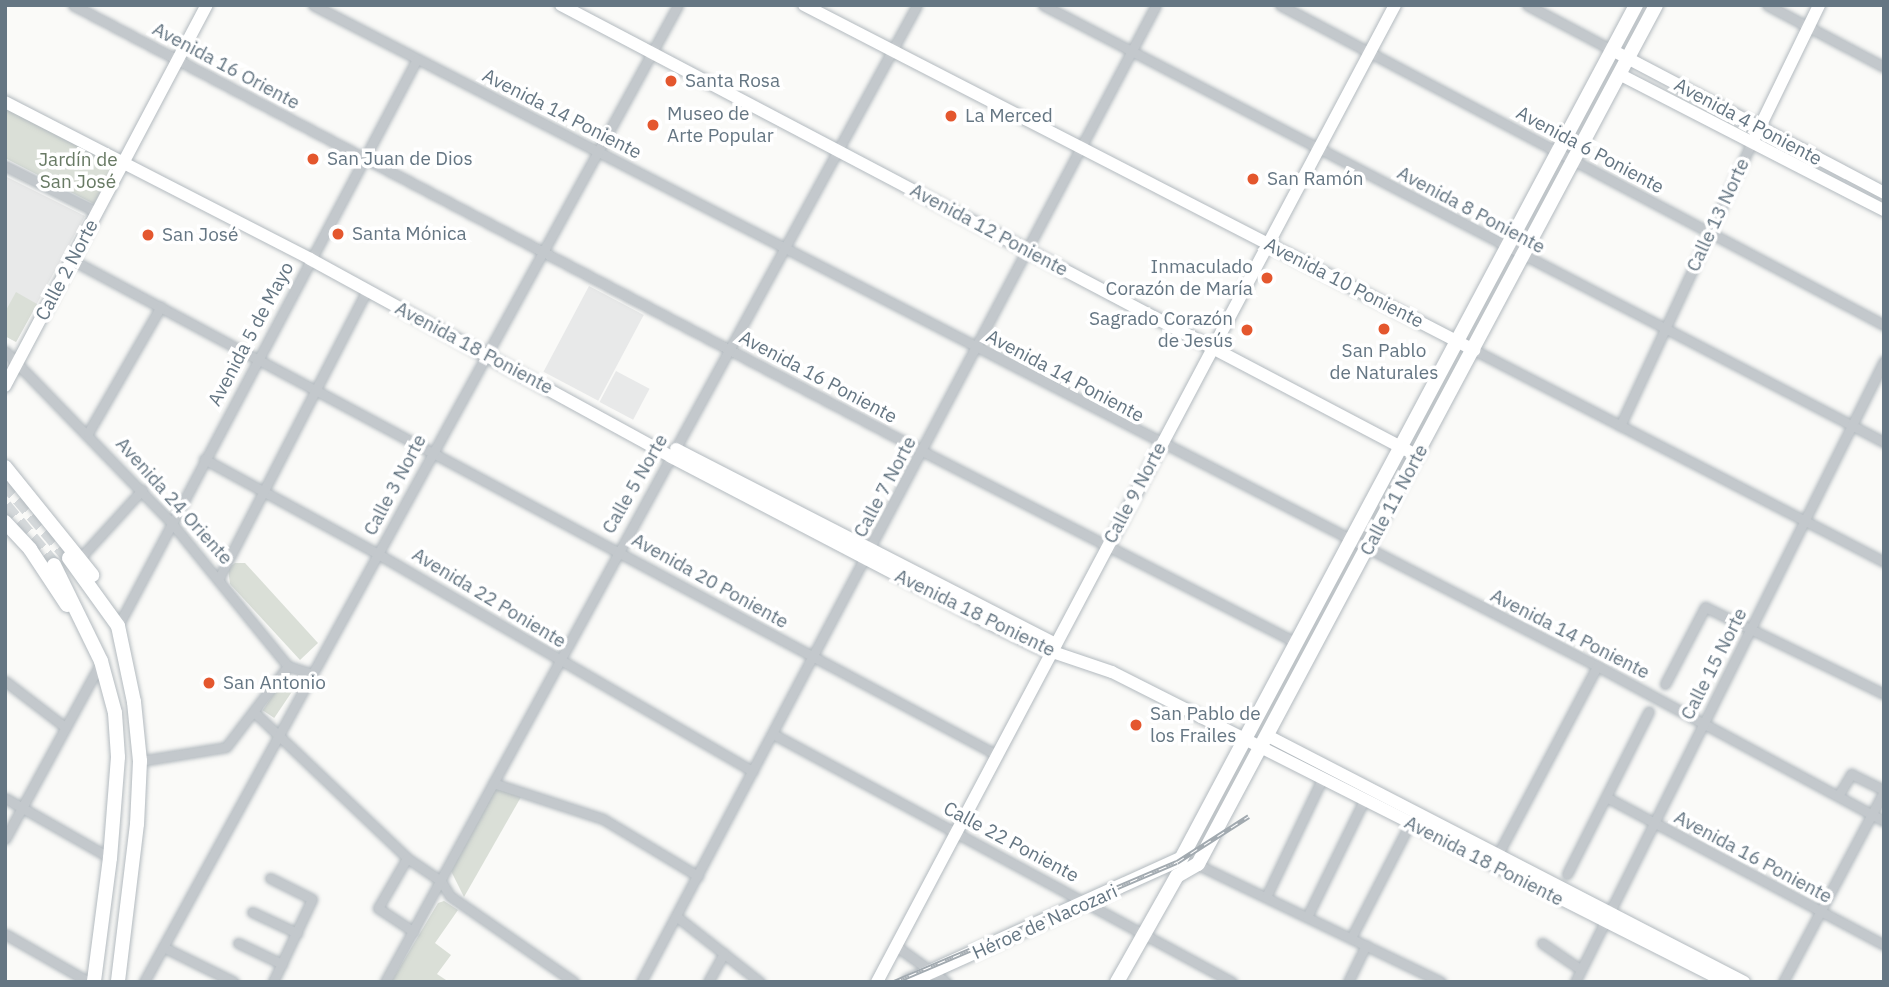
<!DOCTYPE html>
<html>
<head>
<meta charset="utf-8">
<style>
	body { margin:0 }
	#map { position:relative; width:1889px; height:987px; overflow:hidden; background:#fafaf8; font-family:"IBM Plex Sans",sans-serif }
	div>[style] { position:absolute }
	.built>* { inset:0; background:#e8e9e9; transform-origin:0 0 }
	.green>* { inset:0; background:#dadfd7; transform-origin:0 0 }
	.primary-tunnel>* { height:14px; margin-top:-7px; transform-origin:0; background:repeating-linear-gradient(90deg,#d5d9db 0 14px,transparent 0 21px) }
	.roads { filter:drop-shadow(0 0 2px #b3babf) drop-shadow(0 0 2px #b3babf) }
	.street>* { height:9px; margin:-4.5px; padding:0 4.5px; transform-origin:4.5px; border-radius:4.5px; background:#c3c8cc }
	.secondary>* { height:12px; margin:-6px; padding:0 6px; transform-origin:6px; border-radius:6px; background:#fff }
	.primary>* { height:14px; margin:-7px; padding:0 7px; transform-origin:7px; border-radius:7px; background:#fff }
	.rail>* { height:5px; margin-top:-2.5px; transform-origin:0; background:repeating-linear-gradient(90deg,#fff 0 8px,#a2aab0 0 16px); box-sizing:border-box; border-block:2px solid #a2aab0 }
	.dots>* { width:19px; height:19px; translate:-50% -50%; box-sizing:border-box; border:4px solid #fff; border-radius:50% }
	span { translate:-50% -50%; white-space:nowrap; text-align:center; line-height:1.15; -webkit-text-stroke:7px #fff; paint-order:stroke }
	.street-label { font-size:19px; color:#657683 }
	.poi-label { font-size:19px; color:#657683 }
	.left { translate:0 -50%; text-align:left }
	.right { translate:-100% -50%; text-align:right }
	.park-label { font-size:19px; color:#687a64 }
	.frame { position:absolute; inset:0; border:7px solid #657683; pointer-events:none }
</style>
</head>
<body>
<div id="map">
	<div class="built">
		<div style="clip-path:polygon(5px 176px,85px 216px,16px 342px,5px 336px)"></div>
		<div style="left:589px;top:286px;width:62px;height:97px;rotate:28deg"></div>
		<div style="left:616px;top:371px;width:38px;height:35px;rotate:28deg"></div>
	</div>
	<div class="green">
		<div style="clip-path:polygon(5px 108px,115px 164px,94px 204px,5px 158px)"></div>
		<div style="clip-path:polygon(16px 292px,37px 304px,16px 342px,5px 336px,5px 312px)"></div>
		<div style="clip-path:polygon(235px 563px,245px 563px,318px 643px,300px 660px,230px 584px,228px 568px)"></div>
		<div style="left:285px;top:677px;width:14px;height:40px;rotate:34deg"></div>
		<div style="clip-path:polygon(498px 788px,521px 797px,464px 897px,451px 871px,489px 795px)"></div>
		<div style="clip-path:polygon(444px 901px,458px 910px,435px 943px,451px 955px,437px 974px,449px 982px,391px 982px,438px 903px)"></div>
	</div>
	<div class="primary-tunnel">
		<div style="left:5px;top:483px;width:99px;rotate:49.5deg"></div>
		<div style="left:5px;top:506px;width:77px;rotate:50.3deg"></div>
	</div>
	<div class="roads">
		<div class="street">
			<div style="left:73px;top:5px;width:961px;rotate:27.71deg"></div>
			<div style="left:924px;top:452px;width:418px;rotate:27.1deg"></div>
			<div style="left:313px;top:5px;width:1444px;rotate:27.24deg"></div>
			<div style="left:1597px;top:666px;width:326px;rotate:28.4deg"></div>
			<div style="left:1043px;top:5px;width:948px;rotate:27.46deg"></div>
			<div style="left:1280px;top:5px;width:684px;rotate:27.91deg"></div>
			<div style="left:1527px;top:5px;width:96px;rotate:27.9deg"></div>
			<div style="left:1767px;top:5px;width:132px;rotate:27.9deg"></div>
			<div style="left:5px;top:166px;width:103px;rotate:26.6deg"></div>
			<div style="left:72px;top:260px;width:1049px;rotate:28.15deg"></div>
			<div style="left:1474px;top:350px;width:462px;rotate:27.3deg"></div>
			<div style="left:5px;top:351px;width:237px;rotate:45.9deg"></div>
			<div style="left:170px;top:521px;width:187px;rotate:50.9deg"></div>
			<div style="left:288px;top:666px;width:25px;rotate:18deg"></div>
			<div style="left:1620px;top:426px;width:313px;rotate:-65.1deg"></div>
			<div style="left:88px;top:433px;width:146px;rotate:-60.1deg"></div>
			<div style="left:204px;top:459px;width:198px;rotate:28.6deg"></div>
			<div style="left:378px;top:554px;width:433px;rotate:30.1deg"></div>
			<div style="left:81px;top:557px;width:91px;rotate:-47.7deg"></div>
			<div style="left:219px;top:578px;width:324px;rotate:-62.8deg"></div>
			<div style="left:118px;top:626px;width:641px;rotate:-62.2deg"></div>
			<div style="left:5px;top:681px;width:76px;rotate:37.5deg"></div>
			<div style="left:1665px;top:684px;width:87px;rotate:-62.5deg"></div>
			<div style="left:1705px;top:607px;width:199px;rotate:25.9deg"></div>
			<div style="left:255px;top:713px;width:210px;rotate:43.6deg"></div>
			<div style="left:407px;top:858px;width:41px;rotate:34.1deg"></div>
			<div style="left:441px;top:881px;width:17px;rotate:59deg"></div>
			<div style="left:450px;top:896px;width:151px;rotate:34.7deg"></div>
			<div style="left:773px;top:734px;width:522px;rotate:28.38deg"></div>
			<div style="left:140px;top:761px;width:87px;rotate:-9.2deg"></div>
			<div style="left:226px;top:747px;width:102px;rotate:-52.6deg"></div>
			<div style="left:493px;top:783px;width:116px;rotate:18.1deg"></div>
			<div style="left:603px;top:819px;width:111px;rotate:31deg"></div>
			<div style="left:1838px;top:796px;width:26px;rotate:-59deg"></div>
			<div style="left:1851px;top:774px;width:37px;rotate:26deg"></div>
			<div style="left:1606px;top:797px;width:315px;rotate:28deg"></div>
			<div style="left:5px;top:798px;width:121px;rotate:29.7deg"></div>
			<div style="left:5px;top:839px;width:201px;rotate:-61.5deg"></div>
			<div style="left:1497px;top:856px;width:215px;rotate:-62.2deg"></div>
			<div style="left:407px;top:858px;width:58px;rotate:120.1deg"></div>
			<div style="left:378px;top:908px;width:43px;rotate:33.7deg"></div>
			<div style="left:1194px;top:863px;width:274px;rotate:25.7deg"></div>
			<div style="left:1567px;top:874px;width:182px;rotate:-63.3deg"></div>
			<div style="left:270px;top:878px;width:47px;rotate:26.6deg"></div>
			<div style="left:312px;top:899px;width:92px;rotate:115.2deg"></div>
			<div style="left:1266px;top:897px;width:131px;rotate:-64.6deg"></div>
			<div style="left:252px;top:912px;width:50px;rotate:25deg"></div>
			<div style="left:676px;top:916px;width:107px;rotate:38.2deg"></div>
			<div style="left:1307px;top:917px;width:130px;rotate:-64deg"></div>
			<div style="left:5px;top:934px;width:97px;rotate:29.7deg"></div>
			<div style="left:1351px;top:938px;width:129px;rotate:-62.8deg"></div>
			<div style="left:238px;top:943px;width:49px;rotate:25.5deg"></div>
			<div style="left:1542px;top:943px;width:46px;rotate:34.4deg"></div>
			<div style="left:896px;top:946px;width:62px;rotate:35.8deg"></div>
			<div style="left:163px;top:947px;width:79px;rotate:26.2deg"></div>
			<div style="left:144px;top:982px;width:1113px;rotate:-61.34deg"></div>
			<div style="left:385px;top:982px;width:1112px;rotate:-61.43deg"></div>
			<div style="left:641px;top:982px;width:1104px;rotate:-62.21deg"></div>
			<div style="left:708px;top:982px;width:33px;rotate:-61deg"></div>
			<div style="left:1348px;top:982px;width:41px;rotate:-64.1deg"></div>
			<div style="left:1575px;top:982px;width:694px;rotate:-63.55deg"></div>
			<div style="left:1783px;top:982px;width:216px;rotate:-62.1deg"></div>
		</div>
		<div class="secondary">
			<div style="left:561px;top:5px;width:968px;rotate:27.76deg"></div>
			<div style="left:804px;top:5px;width:754px;rotate:27.25deg"></div>
			<div style="left:1612px;top:50px;width:307px;rotate:27.7deg"></div>
			<div style="left:1619px;top:74px;width:298px;rotate:27.2deg"></div>
			<div style="left:5px;top:102px;width:343px;rotate:27.2deg"></div>
			<div style="left:310px;top:259px;width:412px;rotate:28.7deg"></div>
			<div style="left:671px;top:457px;width:361px;rotate:27.6deg"></div>
			<div style="left:991px;top:624px;width:52px;rotate:26.1deg"></div>
			<div style="left:1038px;top:647px;width:78px;rotate:18.7deg"></div>
			<div style="left:1112px;top:672px;width:688px;rotate:26.79deg"></div>
			<div style="left:1755px;top:137px;width:147px;rotate:-64.1deg"></div>
			<div style="left:5px;top:386px;width:431px;rotate:-62.1deg"></div>
			<div style="left:676px;top:449px;width:427px;rotate:27.2deg"></div>
			<div style="left:1268px;top:736px;width:536px;rotate:27.33deg"></div>
			<div style="left:877px;top:982px;width:1106px;rotate:-62.07deg"></div>
		</div>
		<div class="primary">
			<div style="left:5px;top:467px;width:139px;rotate:51.1deg"></div>
			<div style="left:5px;top:522px;width:37px;rotate:47deg"></div>
			<div style="left:30px;top:549px;width:67px;rotate:56.5deg"></div>
			<div style="left:69px;top:558px;width:84px;rotate:54.2deg"></div>
			<div style="left:118px;top:626px;width:78px;rotate:78.1deg"></div>
			<div style="left:134px;top:702px;width:59px;rotate:84.2deg"></div>
			<div style="left:140px;top:761px;width:63px;rotate:92.7deg"></div>
			<div style="left:137px;top:824px;width:159px;rotate:96.9deg"></div>
			<div style="left:54px;top:565px;width:107px;rotate:63.9deg"></div>
			<div style="left:101px;top:661px;width:54px;rotate:74.9deg"></div>
			<div style="left:115px;top:713px;width:44px;rotate:86.1deg"></div>
			<div style="left:118px;top:757px;width:101px;rotate:94.5deg"></div>
			<div style="left:110px;top:858px;width:125px;rotate:97.4deg"></div>
			<div style="left:908px;top:982px;width:299px;rotate:-24.3deg"></div>
			<div style="left:1181px;top:859px;width:968px;rotate:-61.95deg"></div>
			<div style="left:1117px;top:982px;width:122px;rotate:-60.5deg"></div>
			<div style="left:1177px;top:876px;width:24px;rotate:-30deg"></div>
			<div style="left:1198px;top:864px;width:973px;rotate:-61.93deg"></div>
		</div>
	</div>
	<div class="rail">
		<div style="left:894px;top:982px;width:307px;rotate:-23deg"></div>
		<div style="left:1177px;top:862px;width:85px;rotate:-32.6deg"></div>
	</div>
	<div class="dots">
		<div style="left:671px;top:81px;background:#e4572e"></div>
		<div style="left:951px;top:116px;background:#e4572e"></div>
		<div style="left:653px;top:125px;background:#e4572e"></div>
		<div style="left:313px;top:159px;background:#e4572e"></div>
		<div style="left:1253px;top:179px;background:#e4572e"></div>
		<div style="left:338px;top:234px;background:#e4572e"></div>
		<div style="left:148px;top:235px;background:#e4572e"></div>
		<div style="left:1267px;top:278px;background:#e4572e"></div>
		<div style="left:1384px;top:329px;background:#e4572e"></div>
		<div style="left:1247px;top:330px;background:#e4572e"></div>
		<div style="left:209px;top:683px;background:#e4572e"></div>
		<div style="left:1136px;top:725px;background:#e4572e"></div>
	</div>
	<div class="street-label">
		<span style="left:226px;top:66px;rotate:28deg">Avenida 16 Oriente</span>
		<span style="left:562px;top:114px;rotate:27deg">Avenida 14 Poniente</span>
		<span style="left:1748px;top:122px;rotate:28deg">Avenida 4 Poniente</span>
		<span style="left:1590px;top:150px;rotate:28deg">Avenida 6 Poniente</span>
		<span style="left:1471px;top:210px;rotate:28deg">Avenida 8 Poniente</span>
		<span style="left:1718px;top:215px;rotate:-65deg">Calle 13 Norte</span>
		<span style="left:989px;top:230px;rotate:28deg">Avenida 12 Poniente</span>
		<span style="left:67px;top:270px;rotate:-62deg">Calle 2 Norte</span>
		<span style="left:1344px;top:283px;rotate:27deg">Avenida 10 Poniente</span>
		<span style="left:251px;top:334px;rotate:-62deg">Avenida 5 de Mayo</span>
		<span style="left:474px;top:348px;rotate:28deg">Avenida 18 Poniente</span>
		<span style="left:1065px;top:376px;rotate:28deg">Avenida 14 Poniente</span>
		<span style="left:818px;top:377px;rotate:28deg">Avenida 16 Poniente</span>
		<span style="left:635px;top:484px;rotate:-60deg">Calle 5 Norte</span>
		<span style="left:395px;top:485px;rotate:-62deg">Calle 3 Norte</span>
		<span style="left:885px;top:487px;rotate:-62deg">Calle 7 Norte</span>
		<span style="left:1135px;top:493px;rotate:-62deg">Calle 9 Norte</span>
		<span style="left:1394px;top:500px;rotate:-62deg">Calle 11 Norte</span>
		<span style="left:174px;top:501px;rotate:48deg">Avenida 24 Oriente</span>
		<span style="left:710px;top:581px;rotate:29deg">Avenida 20 Poniente</span>
		<span style="left:489px;top:598px;rotate:31deg">Avenida 22 Poniente</span>
		<span style="left:975px;top:613px;rotate:26deg">Avenida 18 Poniente</span>
		<span style="left:1570px;top:634px;rotate:27deg">Avenida 14 Poniente</span>
		<span style="left:1714px;top:664px;rotate:-63deg">Calle 15 Norte</span>
		<span style="left:1011px;top:842px;rotate:28deg">Calle 22 Poniente</span>
		<span style="left:1753px;top:857px;rotate:28deg">Avenida 16 Poniente</span>
		<span style="left:1484px;top:861px;rotate:27deg">Avenida 18 Poniente</span>
		<span style="left:1045px;top:922px;rotate:-24deg">Héroe de Nacozari</span>
	</div>
	<div class="poi-label">
		<span class="left" style="left:685px;top:81px">Santa Rosa</span>
		<span class="left" style="left:667px;top:125px">Museo de<br>Arte Popular</span>
		<span class="left" style="left:965px;top:116px">La Merced</span>
		<span class="left" style="left:327px;top:159px">San Juan de Dios</span>
		<span class="left" style="left:1267px;top:179px">San Ramón</span>
		<span class="left" style="left:352px;top:234px">Santa Mónica</span>
		<span class="left" style="left:162px;top:235px">San José</span>
		<span class="right" style="left:1253px;top:278px">Inmaculado<br>Corazón de María</span>
		<span class="right" style="left:1233px;top:330px">Sagrado Corazón<br>de Jesús</span>
		<span style="left:1384px;top:362px">San Pablo<br>de Naturales</span>
		<span class="left" style="left:223px;top:683px">San Antonio</span>
		<span class="left" style="left:1150px;top:725px">San Pablo de<br>los Frailes</span>
	</div>
	<div class="park-label">
		<span style="left:78px;top:171px">Jardín de<br>San José</span>
	</div>
	<div class="frame"></div>
</div>
</body>
</html>
